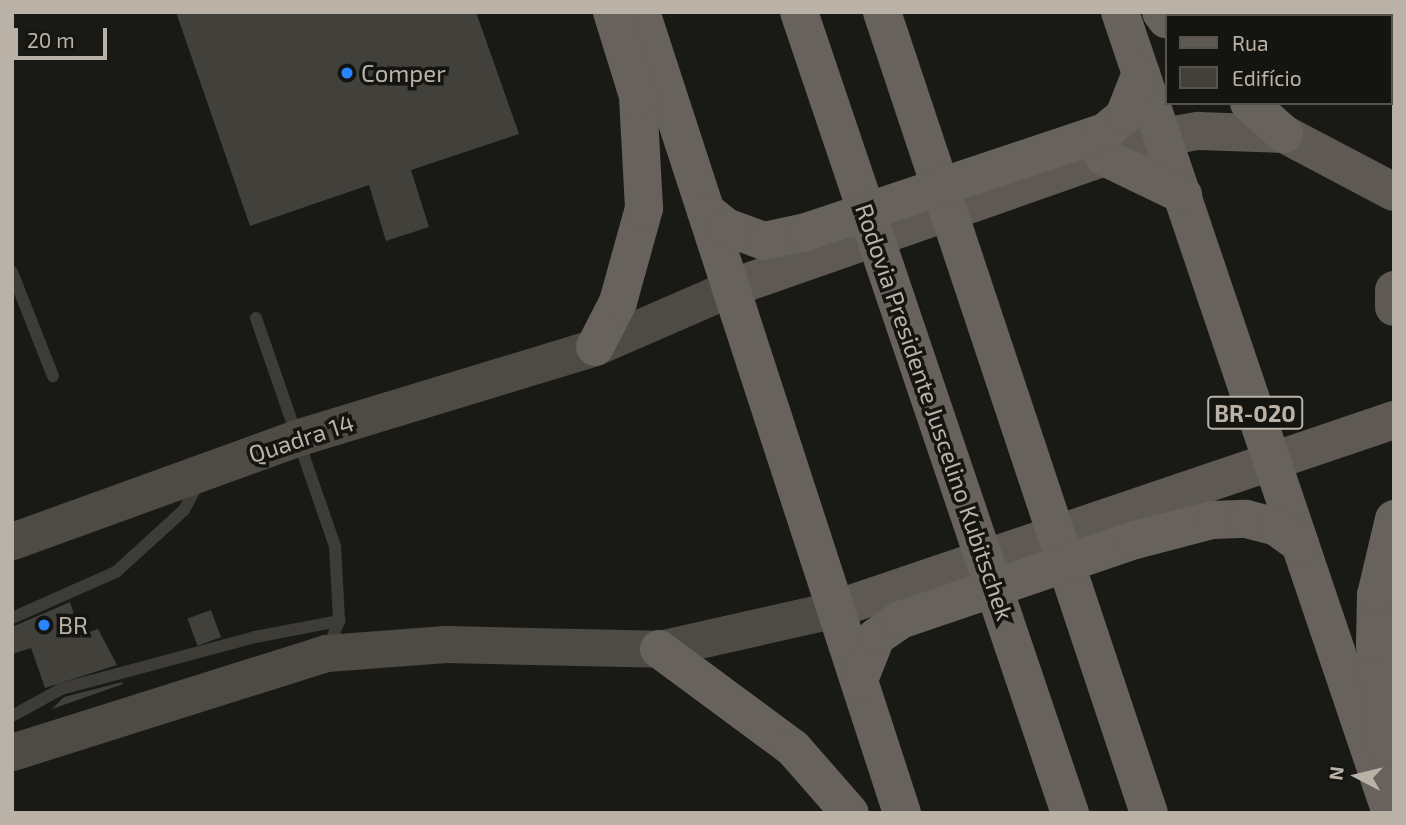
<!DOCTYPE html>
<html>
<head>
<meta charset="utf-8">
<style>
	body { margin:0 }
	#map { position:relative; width:1406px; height:825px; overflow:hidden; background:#191916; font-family:"Exo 2",sans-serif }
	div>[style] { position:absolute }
	.building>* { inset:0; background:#41403b; transform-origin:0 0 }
	.service>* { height:12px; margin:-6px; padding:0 6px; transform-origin:6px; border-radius:6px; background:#3e3c37 }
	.secondary>* { height:37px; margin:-18.5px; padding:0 18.5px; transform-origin:18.5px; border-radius:18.5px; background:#4e4b45 }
	.primary>* { height:38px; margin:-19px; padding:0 19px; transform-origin:19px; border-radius:19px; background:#5e5a53 }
	.trunk>* { height:38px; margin:-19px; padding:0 19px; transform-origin:19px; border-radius:19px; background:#67625b }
	.dots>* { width:19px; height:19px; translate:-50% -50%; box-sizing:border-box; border:4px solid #141411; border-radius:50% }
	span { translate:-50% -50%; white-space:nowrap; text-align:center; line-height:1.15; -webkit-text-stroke:7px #141411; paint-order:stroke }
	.shield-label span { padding:2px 5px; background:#141411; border:2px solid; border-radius:5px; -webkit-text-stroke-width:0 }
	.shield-label { font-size:23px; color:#bab2a7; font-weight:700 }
	.poi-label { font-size:24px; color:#bab2a7 }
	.left { translate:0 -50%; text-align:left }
	.street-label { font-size:24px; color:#bab2a7 }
	.frame { position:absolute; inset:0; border:14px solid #bab2a7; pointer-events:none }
	.legend { position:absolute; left:1165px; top:14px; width:228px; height:91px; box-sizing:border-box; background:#141411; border:2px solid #56534d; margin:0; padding:9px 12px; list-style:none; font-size:21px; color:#bab2a7 }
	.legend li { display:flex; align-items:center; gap:14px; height:35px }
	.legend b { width:35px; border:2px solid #56534d }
	.north { position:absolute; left:1322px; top:741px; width:70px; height:70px; -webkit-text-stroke:5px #141411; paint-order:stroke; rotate:277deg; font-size:19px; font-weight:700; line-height:28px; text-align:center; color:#bab2a7 }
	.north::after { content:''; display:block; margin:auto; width:24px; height:32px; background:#bab2a7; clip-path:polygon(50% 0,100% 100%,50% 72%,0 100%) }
	.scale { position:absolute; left:14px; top:28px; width:93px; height:32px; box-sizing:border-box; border:4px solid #bab2a7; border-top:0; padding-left:9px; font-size:21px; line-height:24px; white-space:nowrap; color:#bab2a7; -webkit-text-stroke:5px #141411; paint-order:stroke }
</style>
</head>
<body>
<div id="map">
	<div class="building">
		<div style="clip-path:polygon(176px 12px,476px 12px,519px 134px,411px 170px,429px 227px,386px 241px,369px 185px,250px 226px)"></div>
		<div style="clip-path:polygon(70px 602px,81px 635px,98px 629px,117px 665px,45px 688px,31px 648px,12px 654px,12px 627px)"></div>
		<div style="left:211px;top:610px;width:29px;height:25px;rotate:70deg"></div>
		<div style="clip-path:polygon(122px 682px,123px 684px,52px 709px,64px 697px)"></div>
	</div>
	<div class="service">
		<div style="left:12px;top:272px;width:112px;rotate:68.5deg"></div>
		<div style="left:256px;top:318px;width:241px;rotate:70.9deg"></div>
		<div style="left:335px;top:546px;width:75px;rotate:86.9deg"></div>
		<div style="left:339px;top:621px;width:29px;rotate:112deg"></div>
		<div style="left:12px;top:618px;width:114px;rotate:-23.9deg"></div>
		<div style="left:116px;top:572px;width:92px;rotate:-42.4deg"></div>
		<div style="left:184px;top:510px;width:32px;rotate:-62deg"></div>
		<div style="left:12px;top:716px;width:56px;rotate:-28.9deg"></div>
		<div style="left:61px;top:689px;width:201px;rotate:-15deg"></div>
		<div style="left:255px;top:637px;width:86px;rotate:-10.8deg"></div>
	</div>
	<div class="secondary">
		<div style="left:12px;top:541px;width:302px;rotate:-19.9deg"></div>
		<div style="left:296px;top:438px;width:313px;rotate:-16.9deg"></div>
		<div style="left:595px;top:347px;width:148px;rotate:-23.5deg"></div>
		<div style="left:12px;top:752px;width:329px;rotate:-17.5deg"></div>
		<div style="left:326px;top:653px;width:120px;rotate:-4.3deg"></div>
		<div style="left:446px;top:644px;width:213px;rotate:1.3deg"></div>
		<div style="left:659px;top:649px;width:181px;rotate:-12.7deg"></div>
	</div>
	<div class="primary">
		<div style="left:731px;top:288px;width:458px;rotate:-19.3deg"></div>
		<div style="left:1163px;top:137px;width:36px;rotate:-10deg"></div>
		<div style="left:1198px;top:131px;width:86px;rotate:2deg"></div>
		<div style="left:1284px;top:134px;width:124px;rotate:27.8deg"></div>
		<div style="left:1394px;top:290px;width:17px;rotate:90deg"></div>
		<div style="left:836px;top:609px;width:589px;rotate:-18.71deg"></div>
	</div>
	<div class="trunk">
		<div style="left:641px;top:12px;width:842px;rotate:71.95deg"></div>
		<div style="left:799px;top:12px;width:846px;rotate:71.31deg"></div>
		<div style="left:882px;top:12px;width:844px;rotate:71.57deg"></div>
		<div style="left:1120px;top:12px;width:846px;rotate:71.31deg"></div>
		<div style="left:1161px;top:12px;width:9px;rotate:54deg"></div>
		<div style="left:1249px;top:103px;width:47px;rotate:41.5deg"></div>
		<div style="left:1104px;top:157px;width:88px;rotate:25.7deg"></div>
		<div style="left:706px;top:211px;width:26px;rotate:39deg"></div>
		<div style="left:726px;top:227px;width:40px;rotate:20.2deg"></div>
		<div style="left:764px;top:241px;width:43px;rotate:-12.1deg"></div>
		<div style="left:806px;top:232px;width:315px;rotate:-18.5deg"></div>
		<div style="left:1105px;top:132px;width:25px;rotate:-40deg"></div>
		<div style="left:1124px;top:116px;width:46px;rotate:-68.4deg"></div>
		<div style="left:595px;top:347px;width:51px;rotate:-62.9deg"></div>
		<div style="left:618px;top:302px;width:98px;rotate:-74.5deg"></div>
		<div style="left:644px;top:208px;width:112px;rotate:-93.1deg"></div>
		<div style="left:638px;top:96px;width:88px;rotate:-107.2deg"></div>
		<div style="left:659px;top:649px;width:167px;rotate:36.5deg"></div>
		<div style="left:793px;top:748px;width:86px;rotate:48.8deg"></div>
		<div style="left:859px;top:680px;width:46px;rotate:-68.4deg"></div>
		<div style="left:876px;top:637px;width:29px;rotate:-35deg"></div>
		<div style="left:900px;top:620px;width:248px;rotate:-18.8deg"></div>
		<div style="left:1135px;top:540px;width:80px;rotate:-14.6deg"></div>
		<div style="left:1212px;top:520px;width:34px;rotate:-2deg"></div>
		<div style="left:1246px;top:519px;width:30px;rotate:14deg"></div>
		<div style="left:1275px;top:526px;width:31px;rotate:36deg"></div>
		<div style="left:1386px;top:749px;width:105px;rotate:-96deg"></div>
		<div style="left:1375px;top:645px;width:50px;rotate:-88.9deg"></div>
		<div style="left:1376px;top:595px;width:78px;rotate:-76.7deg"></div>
	</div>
	<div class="dots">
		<div style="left:347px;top:73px;background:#2885ff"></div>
		<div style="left:44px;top:625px;background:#2885ff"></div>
	</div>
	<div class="shield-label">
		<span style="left:1255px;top:413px">BR-020</span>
	</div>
	<div class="poi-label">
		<span class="left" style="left:361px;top:73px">Comper</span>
		<span class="left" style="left:58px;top:625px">BR</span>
	</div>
	<div class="street-label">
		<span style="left:935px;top:412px;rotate:71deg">Rodovia Presidente Juscelino Kubitschek</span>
		<span style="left:301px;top:438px;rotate:-18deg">Quadra 14</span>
	</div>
	<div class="frame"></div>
	<ul class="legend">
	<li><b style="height:9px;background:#5e5a53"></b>Rua</li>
	<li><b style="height:19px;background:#41403b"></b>Edifício</li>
	</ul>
	<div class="north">N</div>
	<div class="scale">20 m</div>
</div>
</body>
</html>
